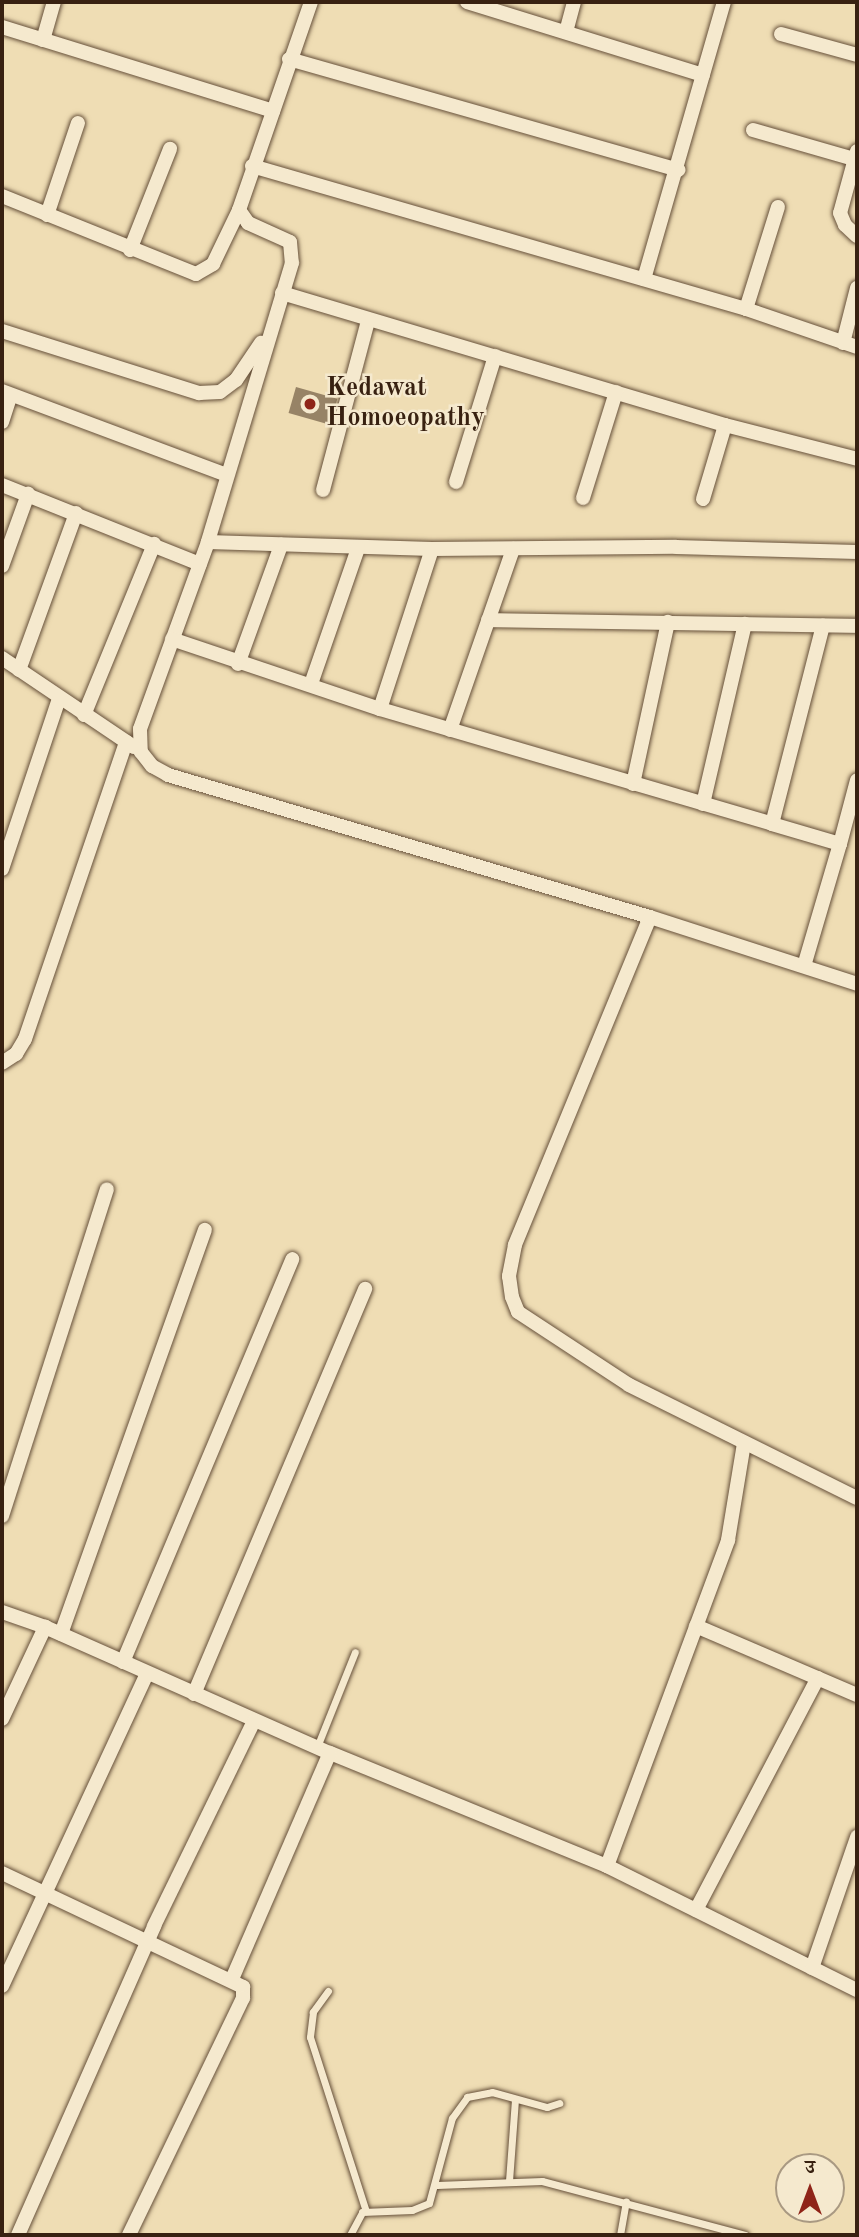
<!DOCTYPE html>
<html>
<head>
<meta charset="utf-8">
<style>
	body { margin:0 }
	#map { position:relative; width:859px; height:2237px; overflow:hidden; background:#efddb4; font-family:"Old Standard TT","Noto Serif Devanagari",serif }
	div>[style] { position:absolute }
	.building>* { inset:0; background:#978366; transform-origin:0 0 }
	.roads { filter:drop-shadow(0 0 2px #66503a) drop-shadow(0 0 2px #66503a) }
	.service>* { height:7px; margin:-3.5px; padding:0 3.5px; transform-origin:3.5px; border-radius:3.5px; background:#f5e9ce }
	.minor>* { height:14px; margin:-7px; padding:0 7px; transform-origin:7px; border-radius:7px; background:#f5e9ce }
	.dots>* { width:19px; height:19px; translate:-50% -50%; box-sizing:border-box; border:4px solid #f5e9ce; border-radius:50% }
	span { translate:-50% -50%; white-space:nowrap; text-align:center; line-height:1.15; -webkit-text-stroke:5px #f5e9ce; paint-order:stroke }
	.poi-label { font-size:26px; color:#382111; font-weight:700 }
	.left { translate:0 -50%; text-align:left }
	.frame { position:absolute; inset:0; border:4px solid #382111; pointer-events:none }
	.north { position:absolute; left:775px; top:2153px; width:70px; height:70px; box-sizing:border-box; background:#f5e9ce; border:2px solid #a99982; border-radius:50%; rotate:0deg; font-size:19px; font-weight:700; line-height:28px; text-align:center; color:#382111 }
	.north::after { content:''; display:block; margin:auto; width:24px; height:32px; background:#8f2418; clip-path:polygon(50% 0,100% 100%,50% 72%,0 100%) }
</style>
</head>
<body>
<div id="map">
	<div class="building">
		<div style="left:296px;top:387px;width:43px;height:27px;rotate:16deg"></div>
	</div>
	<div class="roads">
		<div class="service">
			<div style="left:317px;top:1747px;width:102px;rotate:-68.2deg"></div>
			<div style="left:328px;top:1991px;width:26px;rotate:126deg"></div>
			<div style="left:313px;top:2012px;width:25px;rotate:97deg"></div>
			<div style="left:310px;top:2037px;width:183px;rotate:72.2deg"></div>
			<div style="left:509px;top:2181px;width:82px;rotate:-85.8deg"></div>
			<div style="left:437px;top:2185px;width:105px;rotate:-2.2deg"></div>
			<div style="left:542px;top:2181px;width:210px;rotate:14.9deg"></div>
			<div style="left:350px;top:2235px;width:26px;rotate:-62deg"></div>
			<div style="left:362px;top:2212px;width:50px;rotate:-2.3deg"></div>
			<div style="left:412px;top:2210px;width:18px;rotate:-22deg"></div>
			<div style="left:429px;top:2203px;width:88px;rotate:-74.9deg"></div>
			<div style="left:452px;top:2118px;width:26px;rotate:-54deg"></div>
			<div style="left:467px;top:2097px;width:25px;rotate:-11deg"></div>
			<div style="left:492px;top:2092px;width:57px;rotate:15.3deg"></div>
			<div style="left:547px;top:2107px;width:13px;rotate:-18deg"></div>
			<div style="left:620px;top:2235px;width:34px;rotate:-80deg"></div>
		</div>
		<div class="minor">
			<div style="left:311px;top:2px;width:220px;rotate:109.1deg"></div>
			<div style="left:239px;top:210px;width:16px;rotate:55deg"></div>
			<div style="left:248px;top:223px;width:46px;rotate:24.3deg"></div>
			<div style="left:290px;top:242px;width:21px;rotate:85deg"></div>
			<div style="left:292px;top:263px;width:291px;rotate:106.8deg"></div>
			<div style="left:208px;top:542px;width:199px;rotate:110deg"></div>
			<div style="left:140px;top:729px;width:23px;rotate:88deg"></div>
			<div style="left:141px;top:752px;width:18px;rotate:52deg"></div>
			<div style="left:152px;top:766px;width:18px;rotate:29deg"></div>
			<div style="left:168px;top:775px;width:502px;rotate:16.42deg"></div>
			<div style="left:650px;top:917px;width:218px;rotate:17.9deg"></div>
			<div style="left:467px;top:2px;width:247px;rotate:17.2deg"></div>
			<div style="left:2px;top:27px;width:284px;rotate:17.2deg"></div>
			<div style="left:566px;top:32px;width:31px;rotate:-75deg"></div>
			<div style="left:781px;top:34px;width:79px;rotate:15.4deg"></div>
			<div style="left:43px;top:40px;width:40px;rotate:-74deg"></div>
			<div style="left:289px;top:59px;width:405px;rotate:15.9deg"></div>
			<div style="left:753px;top:130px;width:105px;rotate:16deg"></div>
			<div style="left:857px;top:151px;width:64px;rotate:105.3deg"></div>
			<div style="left:840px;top:213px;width:13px;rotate:67deg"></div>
			<div style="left:845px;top:225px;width:16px;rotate:43deg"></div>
			<div style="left:252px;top:166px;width:514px;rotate:16.14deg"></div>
			<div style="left:746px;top:309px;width:117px;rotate:18.9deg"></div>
			<div style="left:2px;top:196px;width:209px;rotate:21.9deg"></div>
			<div style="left:196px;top:274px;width:20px;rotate:-30deg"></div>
			<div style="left:213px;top:264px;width:60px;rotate:-64.3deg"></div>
			<div style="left:47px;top:215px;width:97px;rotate:-71.4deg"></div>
			<div style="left:130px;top:250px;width:109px;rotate:-68.4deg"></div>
			<div style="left:644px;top:279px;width:288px;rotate:-73.9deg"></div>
			<div style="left:282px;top:293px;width:462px;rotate:16.6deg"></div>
			<div style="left:725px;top:425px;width:136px;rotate:14.4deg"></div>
			<div style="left:746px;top:309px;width:107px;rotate:-72.6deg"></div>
			<div style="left:2px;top:331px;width:207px;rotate:17.5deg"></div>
			<div style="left:199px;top:393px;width:21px;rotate:-3deg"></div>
			<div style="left:220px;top:392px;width:20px;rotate:-37deg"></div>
			<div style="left:236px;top:380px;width:45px;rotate:-56deg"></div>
			<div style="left:843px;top:343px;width:57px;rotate:-75.7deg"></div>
			<div style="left:2px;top:391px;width:240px;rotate:20.5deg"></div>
			<div style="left:2px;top:422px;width:28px;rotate:-72deg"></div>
			<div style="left:456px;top:482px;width:132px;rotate:-72.8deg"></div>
			<div style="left:2px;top:485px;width:213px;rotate:21.8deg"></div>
			<div style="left:323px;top:490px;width:175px;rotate:-75.1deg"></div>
			<div style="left:583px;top:498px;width:111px;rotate:-72.7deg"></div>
			<div style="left:703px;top:499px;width:77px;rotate:-73.4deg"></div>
			<div style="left:208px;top:542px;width:224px;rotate:1.8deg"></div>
			<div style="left:432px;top:549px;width:244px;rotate:-0.5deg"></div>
			<div style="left:676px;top:547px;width:181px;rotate:1.6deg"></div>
			<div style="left:2px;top:566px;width:77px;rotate:-70.1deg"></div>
			<div style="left:488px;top:620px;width:369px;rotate:0.9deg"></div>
			<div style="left:172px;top:639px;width:219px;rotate:18.6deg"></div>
			<div style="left:380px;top:709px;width:409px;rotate:16.3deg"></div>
			<div style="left:2px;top:658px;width:159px;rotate:34deg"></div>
			<div style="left:238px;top:664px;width:127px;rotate:-70.1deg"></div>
			<div style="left:19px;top:670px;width:167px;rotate:-70deg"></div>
			<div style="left:311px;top:684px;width:144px;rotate:-70.9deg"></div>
			<div style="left:380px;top:709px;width:168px;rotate:-72deg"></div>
			<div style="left:84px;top:715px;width:185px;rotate:-67.7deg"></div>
			<div style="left:450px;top:730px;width:192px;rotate:-70.8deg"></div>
			<div style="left:633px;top:784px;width:166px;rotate:-77.8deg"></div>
			<div style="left:703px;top:804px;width:185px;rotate:-76.9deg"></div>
			<div style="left:840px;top:844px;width:66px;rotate:-75.1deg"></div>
			<div style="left:2px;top:869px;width:179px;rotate:-71.5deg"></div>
			<div style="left:650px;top:917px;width:355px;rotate:112.4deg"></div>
			<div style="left:515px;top:1245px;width:32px;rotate:101deg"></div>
			<div style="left:509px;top:1276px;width:21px;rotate:82deg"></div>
			<div style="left:512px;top:1297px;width:16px;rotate:68deg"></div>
			<div style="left:518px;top:1312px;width:133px;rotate:33.3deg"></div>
			<div style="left:629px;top:1385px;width:254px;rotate:26.4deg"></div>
			<div style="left:804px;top:966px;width:127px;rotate:-73.6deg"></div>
			<div style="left:840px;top:844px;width:71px;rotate:-163.6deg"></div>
			<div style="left:772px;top:824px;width:205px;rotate:-75.6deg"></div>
			<div style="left:2px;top:1063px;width:17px;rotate:-33deg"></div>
			<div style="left:16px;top:1054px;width:17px;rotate:-59deg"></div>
			<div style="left:25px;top:1039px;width:314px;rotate:-71.2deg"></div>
			<div style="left:2px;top:1516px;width:343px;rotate:-72.2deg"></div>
			<div style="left:2px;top:1612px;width:46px;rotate:19.2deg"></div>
			<div style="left:696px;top:1626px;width:175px;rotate:23.2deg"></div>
			<div style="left:61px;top:1634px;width:429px;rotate:-70.4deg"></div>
			<div style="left:123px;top:1662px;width:437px;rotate:-67.2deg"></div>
			<div style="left:194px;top:1694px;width:440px;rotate:-67.1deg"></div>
			<div style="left:2px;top:1719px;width:102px;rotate:-64.9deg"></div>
			<div style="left:45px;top:1627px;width:312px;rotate:23.9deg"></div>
			<div style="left:330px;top:1753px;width:299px;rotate:22.2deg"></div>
			<div style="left:607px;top:1866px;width:279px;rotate:26.4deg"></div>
			<div style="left:607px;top:1866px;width:348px;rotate:-69.6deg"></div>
			<div style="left:728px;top:1540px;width:98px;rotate:-80.6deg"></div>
			<div style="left:2px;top:1873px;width:267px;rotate:25.3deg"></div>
			<div style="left:243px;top:1987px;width:11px;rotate:90deg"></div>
			<div style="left:243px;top:1998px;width:263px;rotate:115.7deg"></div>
			<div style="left:696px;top:1910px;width:262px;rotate:-62.3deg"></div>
			<div style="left:812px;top:1968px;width:139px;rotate:-71deg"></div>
			<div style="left:232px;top:1979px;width:246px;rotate:-66.6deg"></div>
			<div style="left:2px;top:1986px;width:345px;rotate:-65.1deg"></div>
			<div style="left:18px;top:2235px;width:338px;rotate:-66.2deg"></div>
			<div style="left:154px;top:1926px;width:228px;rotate:-64deg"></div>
		</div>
	</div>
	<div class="dots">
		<div style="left:310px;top:404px;background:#8f2418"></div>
	</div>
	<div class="poi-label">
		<span class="left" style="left:326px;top:404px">Kedawat<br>Homoeopathy</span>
	</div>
	<div class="frame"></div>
	<div class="north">उ</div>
</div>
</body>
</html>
